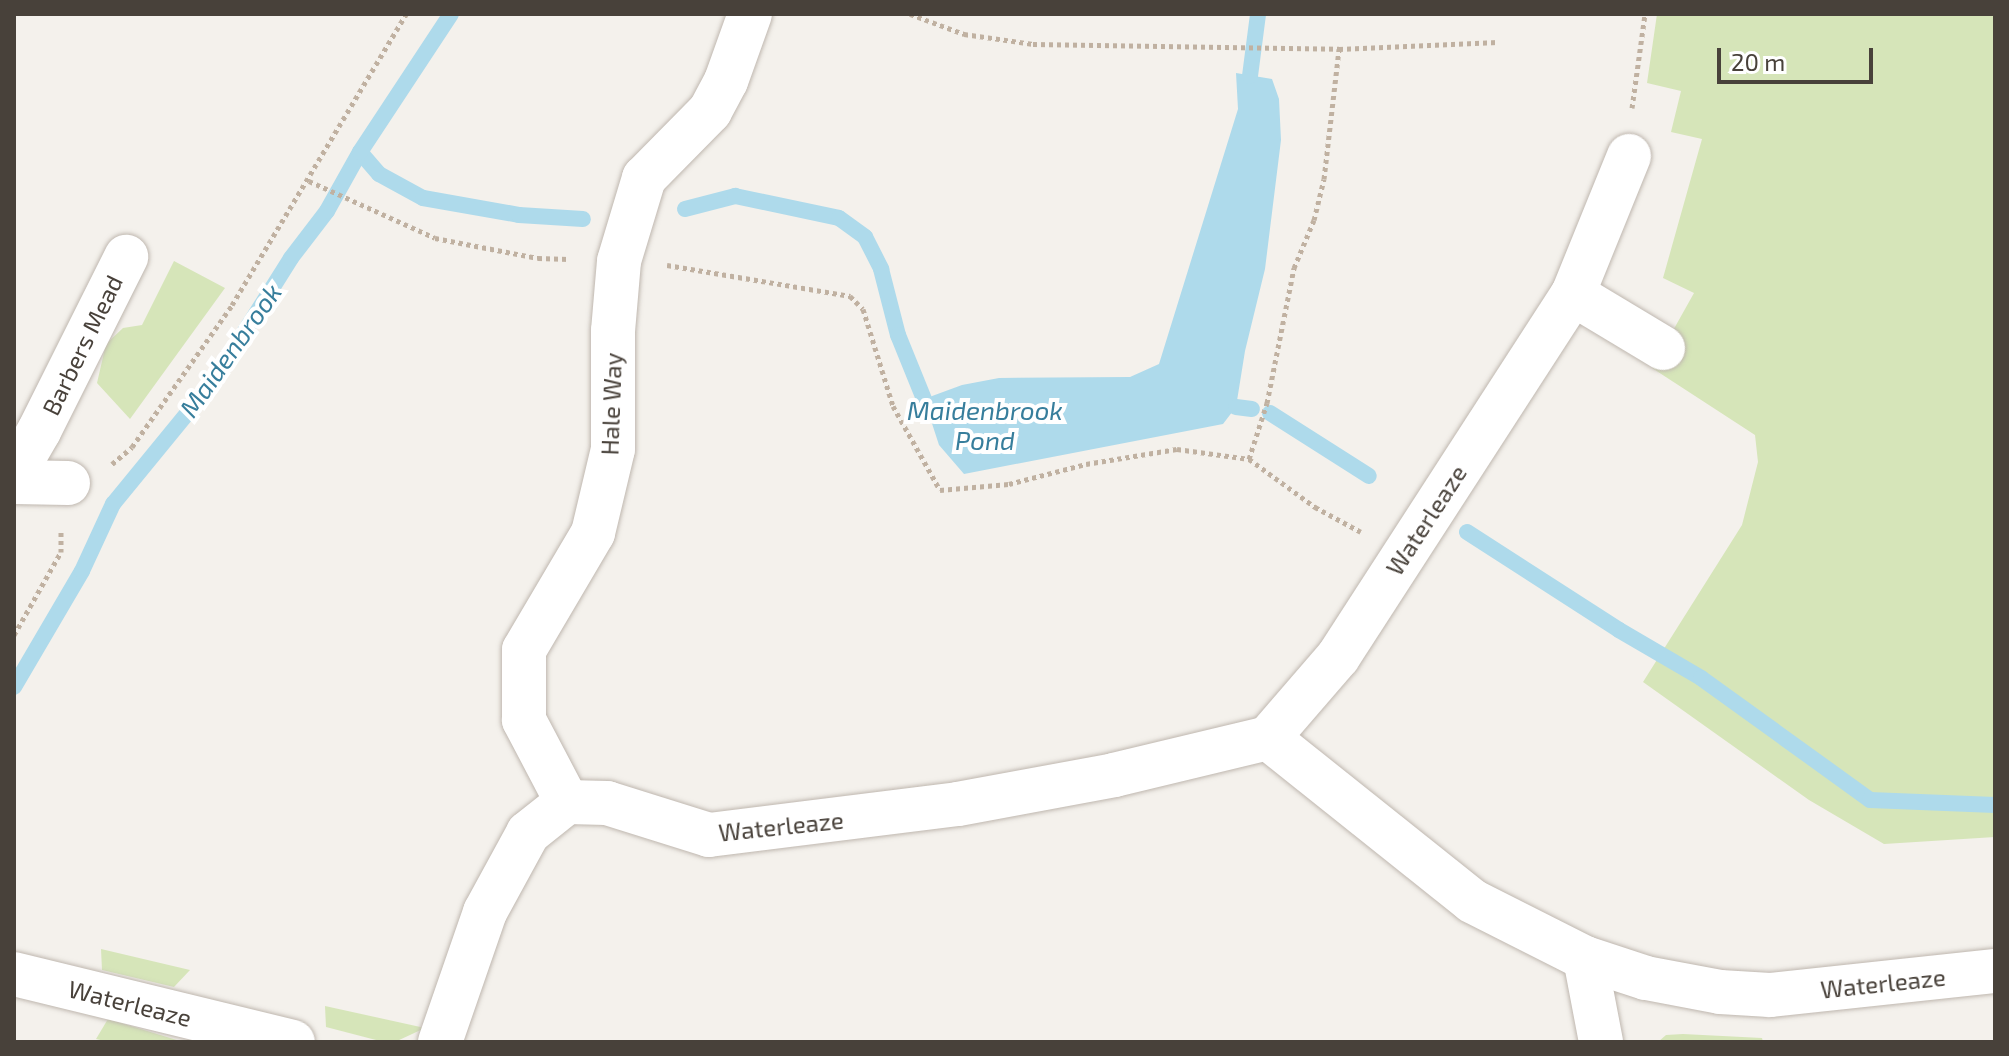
<!DOCTYPE html>
<html>
<head>
<meta charset="utf-8">
<style>
	body { margin:0 }
	#map { position:relative; width:2009px; height:1056px; overflow:hidden; background:#f4f1ec; font-family:"Exo 2",sans-serif }
	div>[style] { position:absolute }
	.green>* { inset:0; background:#d6e5b9 }
	.water>* { inset:0; background:#aedaeb }
	.stream>* { height:16px; margin:-8px; padding:0 8px; transform-origin:8px; border-radius:8px; background:#aedaeb }
	.path>* { height:5px; margin-top:-2.5px; transform-origin:0; background:repeating-linear-gradient(90deg,#c0b1a1 0 4px,transparent 0 8px) }
	.roads { filter:drop-shadow(0 0 2px #bfb7af) drop-shadow(0 0 2px #bfb7af) }
	.minor>* { height:44px; margin:-22px; padding:0 22px; transform-origin:22px; border-radius:22px; background:#fff }
	span { translate:-50% -50%; white-space:nowrap; text-align:center; line-height:1.15; -webkit-text-stroke:8px #fff; paint-order:stroke }
	.street-label { font-size:24px; color:#48413a }
	.water-label { font-size:26px; color:#377e9c; font-style:italic }
	.frame { position:absolute; inset:0; border:16px solid #48413a; pointer-events:none }
	.scale { position:absolute; left:1717px; top:48px; width:156px; height:36px; box-sizing:border-box; border:4px solid #48413a; border-top:0; padding-left:10px; font-size:24px; line-height:28px; white-space:nowrap; color:#48413a; -webkit-text-stroke:6px #fff; paint-order:stroke }
</style>
</head>
<body>
<div id="map">
	<div class="green">
		<div style="clip-path:polygon(1657px 14px,1995px 14px,1995px 837px,1884px 844px,1809px 800px,1643px 682px,1742px 525px,1758px 462px,1755px 435px,1652px 368px,1694px 293px,1663px 278px,1702px 139px,1671px 132px,1681px 91px,1647px 83px)"></div>
		<div style="clip-path:polygon(174px 261px,225px 288px,130px 419px,97px 383px,106px 344px,123px 328px,142px 325px)"></div>
		<div style="clip-path:polygon(101px 949px,190px 970px,174px 987px,102px 970px)"></div>
		<div style="clip-path:polygon(325px 1006px,425px 1028px,397px 1041px,376px 1040px,326px 1027px)"></div>
		<div style="clip-path:polygon(108px 1019px,180px 1041px,181px 1042px,109px 1042px,96px 1039px)"></div>
		<div style="clip-path:polygon(1683px 1034px,1762px 1038px,1763px 1042px,1658px 1042px,1666px 1035px)"></div>
	</div>
	<div class="water">
		<div style="clip-path:polygon(1236px 73px,1272px 79px,1279px 99px,1281px 140px,1265px 269px,1245px 351px,1236px 407px,1223px 424px,964px 474px,939px 445px,924px 399px,962px 385px,999px 378px,1130px 377px,1159px 364px,1238px 109px)"></div>
	</div>
	<div class="stream">
		<div style="left:1250px;top:76px;width:63px;rotate:-82.6deg"></div>
		<div style="left:360px;top:152px;width:29px;rotate:49deg"></div>
		<div style="left:379px;top:174px;width:50px;rotate:28.6deg"></div>
		<div style="left:423px;top:198px;width:97px;rotate:10deg"></div>
		<div style="left:519px;top:215px;width:64px;rotate:3.6deg"></div>
		<div style="left:685px;top:209px;width:52px;rotate:-14.6deg"></div>
		<div style="left:735px;top:196px;width:106px;rotate:11.9deg"></div>
		<div style="left:839px;top:218px;width:32px;rotate:36deg"></div>
		<div style="left:865px;top:237px;width:36px;rotate:63deg"></div>
		<div style="left:881px;top:269px;width:68px;rotate:75.6deg"></div>
		<div style="left:898px;top:335px;width:69px;rotate:67.9deg"></div>
		<div style="left:1236px;top:407px;width:16px;rotate:7deg"></div>
		<div style="left:1270px;top:413px;width:117px;rotate:32.5deg"></div>
		<div style="left:1467px;top:532px;width:181px;rotate:32.8deg"></div>
		<div style="left:1619px;top:630px;width:95px;rotate:30.3deg"></div>
		<div style="left:1701px;top:678px;width:208px;rotate:35.8deg"></div>
		<div style="left:1870px;top:800px;width:125px;rotate:2.3deg"></div>
		<div style="left:14px;top:687px;width:134px;rotate:-59.6deg"></div>
		<div style="left:82px;top:571px;width:74px;rotate:-65.2deg"></div>
		<div style="left:113px;top:504px;width:158px;rotate:-50.7deg"></div>
		<div style="left:213px;top:382px;width:146px;rotate:-57.8deg"></div>
		<div style="left:291px;top:258px;width:59px;rotate:-52.5deg"></div>
		<div style="left:327px;top:211px;width:68px;rotate:-60.8deg"></div>
		<div style="left:360px;top:152px;width:165px;rotate:-56.6deg"></div>
	</div>
	<div class="path">
		<div style="left:910px;top:14px;width:58px;rotate:20.3deg"></div>
		<div style="left:964px;top:34px;width:70px;rotate:8.2deg"></div>
		<div style="left:1033px;top:44px;width:306px;rotate:0.9deg"></div>
		<div style="left:1632px;top:108px;width:95px;rotate:-82.1deg"></div>
		<div style="left:309px;top:181px;width:138px;rotate:24.3deg"></div>
		<div style="left:435px;top:238px;width:105px;rotate:11deg"></div>
		<div style="left:538px;top:258px;width:31px;rotate:2deg"></div>
		<div style="left:667px;top:265px;width:186px;rotate:9.6deg"></div>
		<div style="left:850px;top:296px;width:18px;rotate:45deg"></div>
		<div style="left:863px;top:309px;width:102px;rotate:72.8deg"></div>
		<div style="left:893px;top:406px;width:96px;rotate:60.8deg"></div>
		<div style="left:940px;top:490px;width:69px;rotate:-5deg"></div>
		<div style="left:1009px;top:484px;width:80px;rotate:-14.6deg"></div>
		<div style="left:1086px;top:464px;width:92px;rotate:-9.4deg"></div>
		<div style="left:1177px;top:449px;width:73px;rotate:7.9deg"></div>
		<div style="left:1249px;top:459px;width:82px;rotate:36deg"></div>
		<div style="left:1315px;top:507px;width:52px;rotate:28.5deg"></div>
		<div style="left:1249px;top:459px;width:59px;rotate:-72.2deg"></div>
		<div style="left:1267px;top:403px;width:138px;rotate:-78.7deg"></div>
		<div style="left:1294px;top:268px;width:52px;rotate:-67.4deg"></div>
		<div style="left:1314px;top:220px;width:42px;rotate:-76.3deg"></div>
		<div style="left:1324px;top:179px;width:131px;rotate:-83.4deg"></div>
		<div style="left:1339px;top:49px;width:159px;rotate:-2.5deg"></div>
		<div style="left:112px;top:464px;width:26px;rotate:-40deg"></div>
		<div style="left:132px;top:447px;width:174px;rotate:-54.8deg"></div>
		<div style="left:232px;top:305px;width:339px;rotate:-59.1deg"></div>
		<div style="left:14px;top:635px;width:95px;rotate:-60.5deg"></div>
		<div style="left:61px;top:552px;width:21px;rotate:-90deg"></div>
	</div>
	<div class="roads">
		<div class="minor">
			<div style="left:1573px;top:294px;width:105px;rotate:31deg"></div>
			<div style="left:14px;top:474px;width:50px;rotate:-59.8deg"></div>
			<div style="left:39px;top:431px;width:195px;rotate:-63.4deg"></div>
			<div style="left:14px;top:482px;width:54px;rotate:1.1deg"></div>
			<div style="left:1268px;top:738px;width:261px;rotate:38.6deg"></div>
			<div style="left:1472px;top:901px;width:127px;rotate:26.8deg"></div>
			<div style="left:1585px;top:958px;width:64px;rotate:18.2deg"></div>
			<div style="left:1646px;top:978px;width:75px;rotate:10.7deg"></div>
			<div style="left:1720px;top:992px;width:50px;rotate:3.4deg"></div>
			<div style="left:1770px;top:995px;width:226px;rotate:-6.1deg"></div>
			<div style="left:567px;top:802px;width:93px;rotate:-117.7deg"></div>
			<div style="left:524px;top:720px;width:70px;rotate:-90deg"></div>
			<div style="left:524px;top:650px;width:136px;rotate:-59.5deg"></div>
			<div style="left:593px;top:533px;width:86px;rotate:-76.6deg"></div>
			<div style="left:613px;top:449px;width:118px;rotate:-90deg"></div>
			<div style="left:613px;top:331px;width:70px;rotate:-85.1deg"></div>
			<div style="left:619px;top:261px;width:87px;rotate:-73.2deg"></div>
			<div style="left:644px;top:178px;width:94px;rotate:-45.4deg"></div>
			<div style="left:710px;top:111px;width:34px;rotate:-62deg"></div>
			<div style="left:726px;top:81px;width:71px;rotate:-70.3deg"></div>
			<div style="left:1585px;top:958px;width:86px;rotate:79.2deg"></div>
			<div style="left:14px;top:974px;width:287px;rotate:13.7deg"></div>
			<div style="left:440px;top:1042px;width:138px;rotate:-70.9deg"></div>
			<div style="left:485px;top:912px;width:90px;rotate:-61.4deg"></div>
			<div style="left:528px;top:833px;width:50px;rotate:-38.5deg"></div>
			<div style="left:567px;top:802px;width:40px;rotate:1.4deg"></div>
			<div style="left:607px;top:803px;width:107px;rotate:17.4deg"></div>
			<div style="left:709px;top:835px;width:251px;rotate:-7.1deg"></div>
			<div style="left:958px;top:804px;width:159px;rotate:-10.5deg"></div>
			<div style="left:1114px;top:775px;width:158px;rotate:-13.5deg"></div>
			<div style="left:1268px;top:738px;width:107px;rotate:-49.2deg"></div>
			<div style="left:1338px;top:657px;width:432px;rotate:-57.1deg"></div>
			<div style="left:1573px;top:294px;width:149px;rotate:-67.9deg"></div>
		</div>
	</div>
	<div class="street-label">
		<span style="left:82px;top:345px;rotate:-64deg">Barbers Mead</span>
		<span style="left:611px;top:404px;rotate:-88deg">Hale Way</span>
		<span style="left:1426px;top:520px;rotate:-57deg">Waterleaze</span>
		<span style="left:781px;top:826px;rotate:-6deg">Waterleaze</span>
		<span style="left:1883px;top:983px;rotate:-6deg">Waterleaze</span>
		<span style="left:130px;top:1003px;rotate:14deg">Waterleaze</span>
	</div>
	<div class="water-label">
		<span style="left:230px;top:350px;rotate:-55deg">Maidenbrook</span>
		<span style="left:985px;top:425px">Maidenbrook<br>Pond</span>
	</div>
	<div class="frame"></div>
	<div class="scale">20 m</div>
</div>
</body>
</html>
